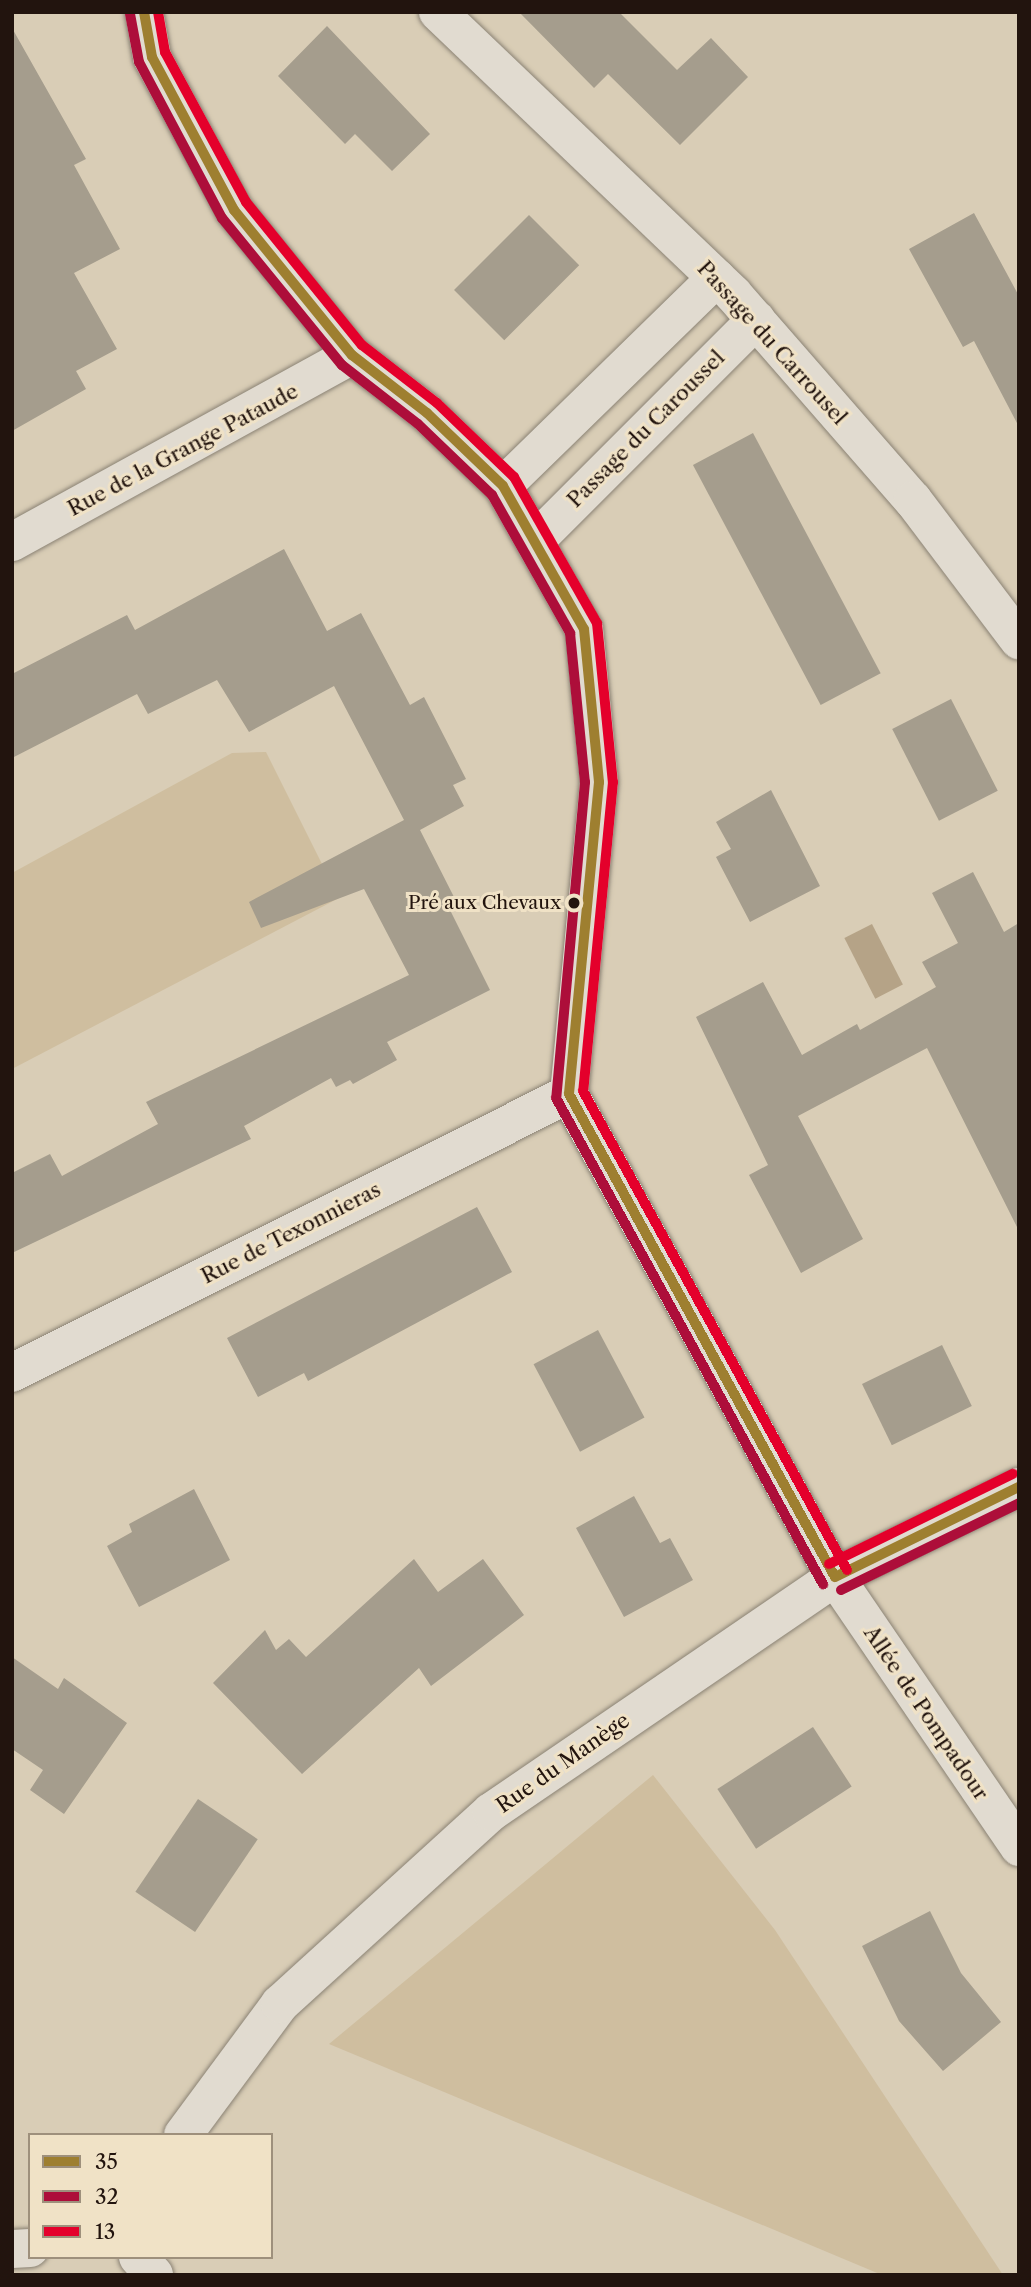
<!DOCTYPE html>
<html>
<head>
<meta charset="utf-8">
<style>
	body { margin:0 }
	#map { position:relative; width:1031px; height:2287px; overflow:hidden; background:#d9cdb6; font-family:"Libre Caslon Text",serif }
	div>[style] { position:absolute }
	.green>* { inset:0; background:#cfbe9f }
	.water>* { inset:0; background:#b5a387; transform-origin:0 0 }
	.building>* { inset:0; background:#a59d8d; transform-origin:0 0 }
	.roads { filter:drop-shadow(0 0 2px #8a8274) drop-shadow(0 0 2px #8a8274) }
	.street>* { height:38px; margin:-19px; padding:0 19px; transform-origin:19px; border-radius:19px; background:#e1dbd0 }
	.bus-1>* { height:10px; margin:-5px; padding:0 5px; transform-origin:5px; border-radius:5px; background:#9e7f30 }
	.bus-2>* { height:10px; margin:-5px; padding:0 5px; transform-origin:5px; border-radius:5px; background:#ad0e3a }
	.bus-3>* { height:10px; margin:-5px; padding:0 5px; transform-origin:5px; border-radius:5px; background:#e4002b }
	.dots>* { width:19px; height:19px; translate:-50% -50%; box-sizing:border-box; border:4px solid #f0e2c6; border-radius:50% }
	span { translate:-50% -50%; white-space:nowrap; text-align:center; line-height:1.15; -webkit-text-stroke:6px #f0e2c6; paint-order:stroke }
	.bus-label { font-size:19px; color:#22140e }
	.right { translate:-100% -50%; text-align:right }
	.street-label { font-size:21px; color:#22140e }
	.frame { position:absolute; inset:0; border:14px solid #22140e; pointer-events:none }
	.legend { position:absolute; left:28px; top:2133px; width:245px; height:126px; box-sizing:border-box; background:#f0e2c6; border:2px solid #9e907c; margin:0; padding:9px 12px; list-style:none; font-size:21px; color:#22140e }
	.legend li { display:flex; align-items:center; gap:14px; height:35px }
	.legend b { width:35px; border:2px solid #9e907c }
</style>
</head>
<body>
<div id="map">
	<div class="green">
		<div style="clip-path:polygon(266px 752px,339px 898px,12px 1069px,12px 873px,232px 753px)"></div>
		<div style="clip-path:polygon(653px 1775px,775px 1930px,1003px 2275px,882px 2275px,329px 2044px)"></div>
	</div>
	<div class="water">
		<div style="left:872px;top:924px;width:68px;height:31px;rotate:63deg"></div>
	</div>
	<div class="building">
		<div style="clip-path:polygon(519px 12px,619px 12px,677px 70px,711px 38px,748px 77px,680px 145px,608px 74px,594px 88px)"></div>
		<div style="clip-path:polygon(327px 26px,430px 134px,392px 171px,355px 134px,345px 144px,278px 76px)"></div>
		<div style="clip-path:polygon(12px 28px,86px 159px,74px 165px,120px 249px,74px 273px,117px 349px,76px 371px,86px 389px,12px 431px)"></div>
		<div style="clip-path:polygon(974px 213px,1019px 296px,1019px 427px,974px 341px,963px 347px,909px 249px)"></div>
		<div style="left:529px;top:215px;width:71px;height:106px;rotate:45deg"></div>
		<div style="left:753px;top:433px;width:272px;height:68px;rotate:62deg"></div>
		<div style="clip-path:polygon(284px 549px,327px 631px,361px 613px,410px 705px,424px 697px,466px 779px,453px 785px,464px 806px,420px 830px,454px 897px,446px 902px,490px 990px,387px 1042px,397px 1060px,353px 1084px,350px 1080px,336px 1087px,331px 1078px,244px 1126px,251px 1139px,12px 1253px,12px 1173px,50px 1154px,62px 1176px,158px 1124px,146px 1102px,409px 975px,364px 889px,261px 928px,249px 902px,404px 820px,334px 686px,249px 732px,217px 680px,148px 714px,137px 694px,12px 758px,12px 674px,127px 615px,135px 630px)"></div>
		<div style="left:951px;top:699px;width:103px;height:66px;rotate:63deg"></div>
		<div style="clip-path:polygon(771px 790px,820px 886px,750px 922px,716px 857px,731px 849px,716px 822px)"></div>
		<div style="clip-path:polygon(973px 872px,1004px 932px,1019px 923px,1019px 1231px,927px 1048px,798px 1116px,863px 1239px,801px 1273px,749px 1175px,768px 1165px,696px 1017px,763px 982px,802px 1055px,857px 1024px,860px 1030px,936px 987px,922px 962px,958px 943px,932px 893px)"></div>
		<div style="clip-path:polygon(477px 1207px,512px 1272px,308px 1381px,304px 1373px,258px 1397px,227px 1338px)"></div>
		<div style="left:598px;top:1330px;width:99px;height:73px;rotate:62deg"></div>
		<div style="left:942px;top:1345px;width:68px;height:89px;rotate:64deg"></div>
		<div style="clip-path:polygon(194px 1489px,230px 1560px,139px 1607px,107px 1546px,132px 1532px,129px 1524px)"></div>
		<div style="clip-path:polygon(634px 1496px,660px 1543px,670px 1538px,693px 1580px,624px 1617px,576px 1528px)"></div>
		<div style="clip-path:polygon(414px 1559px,438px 1592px,483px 1559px,524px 1615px,431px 1686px,419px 1668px,302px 1774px,213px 1683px,265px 1630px,276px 1650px,289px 1639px,306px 1657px)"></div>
		<div style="clip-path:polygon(12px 1657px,58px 1689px,64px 1678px,127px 1723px,64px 1814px,30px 1790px,43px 1770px,12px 1749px)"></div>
		<div style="left:813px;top:1727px;width:71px;height:114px;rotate:57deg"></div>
		<div style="left:198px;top:1799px;width:72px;height:112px;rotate:34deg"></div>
		<div style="clip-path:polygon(930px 1911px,961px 1973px,1001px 2022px,943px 2071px,899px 2021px,862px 1946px)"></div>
	</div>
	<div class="roads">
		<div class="street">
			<div style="left:144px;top:12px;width:46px;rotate:79.9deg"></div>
			<div style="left:152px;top:57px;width:174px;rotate:61.8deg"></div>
			<div style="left:234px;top:210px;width:187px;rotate:50.9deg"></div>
			<div style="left:352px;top:355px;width:95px;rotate:37.7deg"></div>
			<div style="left:427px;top:413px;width:105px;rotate:43.8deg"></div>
			<div style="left:503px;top:486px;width:164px;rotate:60.5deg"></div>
			<div style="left:584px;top:629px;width:154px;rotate:84.4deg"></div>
			<div style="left:599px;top:782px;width:313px;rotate:95.5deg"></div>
			<div style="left:569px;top:1094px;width:551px;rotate:61.16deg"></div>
			<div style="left:835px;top:1577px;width:327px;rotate:55.7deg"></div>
			<div style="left:438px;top:12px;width:408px;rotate:43.7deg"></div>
			<div style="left:733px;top:294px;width:274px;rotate:48.9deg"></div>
			<div style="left:913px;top:500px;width:176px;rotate:52.9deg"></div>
			<div style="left:503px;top:486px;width:298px;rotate:-44.3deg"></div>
			<div style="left:537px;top:539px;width:310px;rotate:-45deg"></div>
			<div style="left:12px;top:542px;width:388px;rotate:-28.8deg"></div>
			<div style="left:12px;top:1373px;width:623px;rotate:-26.61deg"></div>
			<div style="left:183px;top:2135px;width:163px;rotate:-53.5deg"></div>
			<div style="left:280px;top:2004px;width:285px;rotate:-42.3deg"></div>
			<div style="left:491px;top:1812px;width:417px;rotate:-34.3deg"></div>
			<div style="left:835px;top:1577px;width:205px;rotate:-26.1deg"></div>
			<div style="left:12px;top:2249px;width:18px;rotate:-3deg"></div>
			<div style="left:138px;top:2257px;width:24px;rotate:48deg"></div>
		</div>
	</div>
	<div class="bus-1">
		<div style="left:144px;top:12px;width:46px;rotate:79.9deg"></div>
		<div style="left:152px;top:57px;width:174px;rotate:61.8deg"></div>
		<div style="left:234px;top:210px;width:187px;rotate:50.9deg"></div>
		<div style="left:352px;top:355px;width:95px;rotate:37.7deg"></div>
		<div style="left:427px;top:413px;width:105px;rotate:43.8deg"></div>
		<div style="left:503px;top:486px;width:164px;rotate:60.5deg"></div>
		<div style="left:584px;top:629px;width:154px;rotate:84.4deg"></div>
		<div style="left:599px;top:782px;width:313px;rotate:95.5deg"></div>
		<div style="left:569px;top:1094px;width:551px;rotate:61.16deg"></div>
		<div style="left:835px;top:1577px;width:205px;rotate:-26.1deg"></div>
	</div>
	<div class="bus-2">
		<div style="left:130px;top:14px;width:49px;rotate:79.4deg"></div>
		<div style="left:139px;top:62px;width:177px;rotate:62deg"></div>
		<div style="left:222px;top:218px;width:190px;rotate:50.8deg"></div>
		<div style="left:342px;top:365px;width:96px;rotate:37.8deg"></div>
		<div style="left:418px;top:424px;width:103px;rotate:43.8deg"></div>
		<div style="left:492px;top:495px;width:159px;rotate:60.5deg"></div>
		<div style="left:570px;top:633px;width:150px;rotate:84.3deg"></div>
		<div style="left:585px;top:782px;width:317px;rotate:95.2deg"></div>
		<div style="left:556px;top:1098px;width:555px;rotate:61.22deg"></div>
		<div style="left:841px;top:1590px;width:198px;rotate:-26deg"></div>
	</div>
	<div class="bus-3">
		<div style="left:158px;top:12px;width:41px;rotate:80.1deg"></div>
		<div style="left:165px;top:52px;width:170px;rotate:61.6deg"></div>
		<div style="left:246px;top:202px;width:184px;rotate:51deg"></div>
		<div style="left:362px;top:345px;width:95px;rotate:37.7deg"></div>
		<div style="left:437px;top:403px;width:107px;rotate:43.9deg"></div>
		<div style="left:514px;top:477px;width:168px;rotate:60.4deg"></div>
		<div style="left:597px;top:623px;width:160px;rotate:84.3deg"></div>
		<div style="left:613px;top:782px;width:310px;rotate:95.5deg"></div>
		<div style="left:583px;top:1091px;width:547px;rotate:61.14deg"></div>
		<div style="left:829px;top:1564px;width:205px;rotate:-26.1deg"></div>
	</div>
	<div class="dots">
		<div style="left:574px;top:903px;background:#22140e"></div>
	</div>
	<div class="bus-label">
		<span class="right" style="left:561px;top:903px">Pré aux Chevaux</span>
	</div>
	<div class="street-label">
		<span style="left:772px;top:343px;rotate:48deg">Passage du Carrousel</span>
		<span style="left:646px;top:429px;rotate:-45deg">Passage du Caroussel</span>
		<span style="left:183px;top:450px;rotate:-28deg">Rue de la Grange Pataude</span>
		<span style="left:291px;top:1233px;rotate:-27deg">Rue de Texonnieras</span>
		<span style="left:926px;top:1713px;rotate:56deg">Allée de Pompadour</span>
		<span style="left:563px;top:1763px;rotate:-35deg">Rue du Manège</span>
	</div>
	<div class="frame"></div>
	<ul class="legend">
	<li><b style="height:9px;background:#9e7f30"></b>35</li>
	<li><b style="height:9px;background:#ad0e3a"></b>32</li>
	<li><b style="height:9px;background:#e4002b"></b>13</li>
	</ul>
</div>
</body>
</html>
